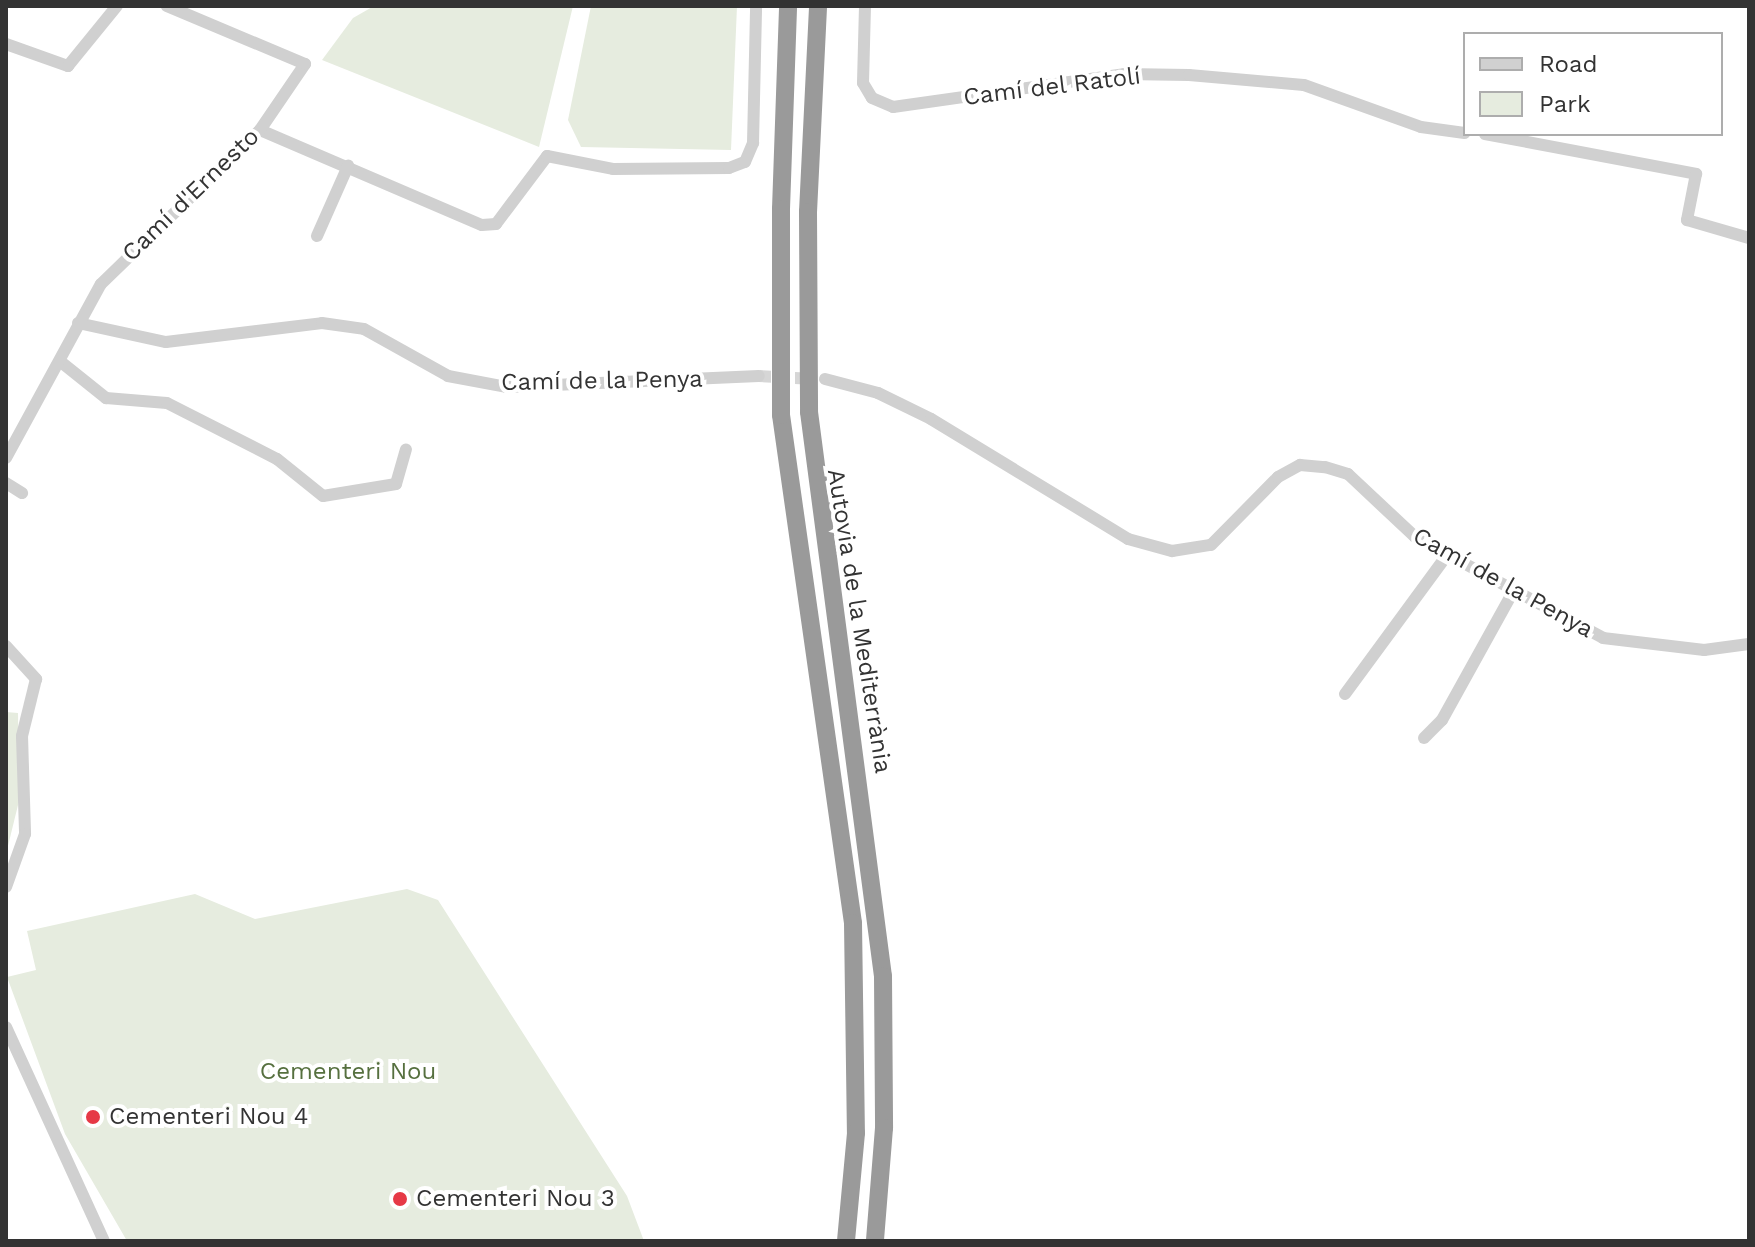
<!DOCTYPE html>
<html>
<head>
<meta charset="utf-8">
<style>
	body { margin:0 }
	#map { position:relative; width:1755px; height:1247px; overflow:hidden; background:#fff; font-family:"Work Sans",sans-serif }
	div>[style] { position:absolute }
	.green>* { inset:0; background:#e6ecdf }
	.stream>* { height:4px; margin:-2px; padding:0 2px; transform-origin:2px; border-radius:2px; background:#cfe2ee }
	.minor-tunnel>* { height:12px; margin-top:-6px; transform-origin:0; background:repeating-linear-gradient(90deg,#d6d6d6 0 12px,transparent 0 18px) }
	.minor>* { height:12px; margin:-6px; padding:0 6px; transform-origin:6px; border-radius:6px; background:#d0d0d0 }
	.highway>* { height:18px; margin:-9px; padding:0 9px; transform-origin:9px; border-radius:9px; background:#9a9a9a }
	.highway-bridge>* { height:18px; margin:-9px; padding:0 9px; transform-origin:9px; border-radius:9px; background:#9a9a9a }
	.dots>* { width:22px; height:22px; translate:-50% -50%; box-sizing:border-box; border:4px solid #fff; border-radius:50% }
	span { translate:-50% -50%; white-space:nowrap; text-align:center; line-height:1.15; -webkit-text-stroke:8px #fff; paint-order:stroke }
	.street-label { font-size:24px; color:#333 }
	.park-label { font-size:24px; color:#56703f }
	.poi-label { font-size:24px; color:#333 }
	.left { translate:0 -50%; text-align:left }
	.frame { position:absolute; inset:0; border:8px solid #333; pointer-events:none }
	.legend { position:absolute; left:1463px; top:32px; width:260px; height:104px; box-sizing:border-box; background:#fff; border:2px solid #adadad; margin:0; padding:10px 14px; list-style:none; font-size:24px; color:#333 }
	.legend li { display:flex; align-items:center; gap:16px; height:40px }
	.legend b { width:40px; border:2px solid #adadad }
</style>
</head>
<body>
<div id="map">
	<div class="green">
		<div style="clip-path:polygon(374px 6px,573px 6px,539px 147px,322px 60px,353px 18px)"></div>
		<div style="clip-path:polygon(591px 6px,737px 6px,731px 150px,581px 147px,568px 120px)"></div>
		<div style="clip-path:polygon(6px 712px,18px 713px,19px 801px,6px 854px)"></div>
		<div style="clip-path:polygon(407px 889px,438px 900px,627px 1196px,644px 1241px,127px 1241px,65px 1134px,7px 977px,36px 970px,27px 931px,195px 894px,255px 919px)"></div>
	</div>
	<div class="stream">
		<div style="left:529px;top:6px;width:48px"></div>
	</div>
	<div class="minor-tunnel">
		<div style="left:759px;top:376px;width:55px;rotate:3.1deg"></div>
	</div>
	<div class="minor">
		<div style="left:865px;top:6px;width:77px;rotate:91.5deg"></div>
		<div style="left:863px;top:83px;width:17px;rotate:59deg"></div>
		<div style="left:872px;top:98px;width:23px;rotate:23deg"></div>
		<div style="left:893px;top:107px;width:233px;rotate:-8.1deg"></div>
		<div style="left:1124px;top:74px;width:65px;rotate:0.9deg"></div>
		<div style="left:1189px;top:75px;width:115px;rotate:5deg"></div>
		<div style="left:1304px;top:85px;width:124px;rotate:19.7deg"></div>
		<div style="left:1421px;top:127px;width:44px;rotate:7.8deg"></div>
		<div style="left:6px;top:44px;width:66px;rotate:19.5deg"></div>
		<div style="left:68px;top:66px;width:77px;rotate:-50.8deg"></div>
		<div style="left:260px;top:130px;width:241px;rotate:23.2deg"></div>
		<div style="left:482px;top:225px;width:14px;rotate:-4deg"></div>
		<div style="left:496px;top:224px;width:85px;rotate:-53.1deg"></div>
		<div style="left:547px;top:156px;width:67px;rotate:11.1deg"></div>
		<div style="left:613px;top:169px;width:116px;rotate:-0.5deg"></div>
		<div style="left:729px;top:168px;width:17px;rotate:-21deg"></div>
		<div style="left:745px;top:162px;width:21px;rotate:-67deg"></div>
		<div style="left:753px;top:143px;width:137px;rotate:-88.7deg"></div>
		<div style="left:1485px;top:134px;width:215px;rotate:10.7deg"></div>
		<div style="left:1696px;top:174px;width:47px;rotate:101.1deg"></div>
		<div style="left:1687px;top:220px;width:65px;rotate:16.2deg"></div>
		<div style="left:317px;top:236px;width:77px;rotate:-66.1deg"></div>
		<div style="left:78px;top:323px;width:90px;rotate:12.2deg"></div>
		<div style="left:166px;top:342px;width:157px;rotate:-6.9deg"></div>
		<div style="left:322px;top:323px;width:42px;rotate:8.1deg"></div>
		<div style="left:364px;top:329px;width:96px;rotate:29.2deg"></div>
		<div style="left:448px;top:376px;width:59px;rotate:10.7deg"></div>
		<div style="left:506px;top:387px;width:253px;rotate:-2.5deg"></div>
		<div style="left:61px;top:362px;width:58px;rotate:38.7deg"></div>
		<div style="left:106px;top:398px;width:61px;rotate:4.7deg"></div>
		<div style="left:167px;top:403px;width:123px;rotate:27deg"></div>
		<div style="left:277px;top:459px;width:59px;rotate:38.8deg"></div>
		<div style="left:323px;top:496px;width:74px;rotate:-9.3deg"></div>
		<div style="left:396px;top:484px;width:36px;rotate:-74deg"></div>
		<div style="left:825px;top:379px;width:55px;rotate:14.8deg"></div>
		<div style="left:878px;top:393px;width:59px;rotate:26.1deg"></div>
		<div style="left:931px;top:419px;width:231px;rotate:31.3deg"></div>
		<div style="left:1128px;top:539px;width:46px;rotate:15.3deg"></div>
		<div style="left:1172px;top:551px;width:39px;rotate:-9deg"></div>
		<div style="left:1211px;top:545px;width:95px;rotate:-45.4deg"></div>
		<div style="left:1278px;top:477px;width:25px;rotate:-29deg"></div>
		<div style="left:1300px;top:465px;width:25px;rotate:5deg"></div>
		<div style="left:1325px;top:467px;width:24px;rotate:17deg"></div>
		<div style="left:1348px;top:474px;width:92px;rotate:43.2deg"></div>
		<div style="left:1415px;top:537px;width:213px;rotate:28.2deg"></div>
		<div style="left:1603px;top:638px;width:102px;rotate:6.8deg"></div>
		<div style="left:1704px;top:650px;width:45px;rotate:-7.6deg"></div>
		<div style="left:6px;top:458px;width:198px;rotate:-61.4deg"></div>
		<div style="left:101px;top:284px;width:221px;rotate:-44.1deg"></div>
		<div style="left:260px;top:130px;width:80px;rotate:-55.7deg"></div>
		<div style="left:305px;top:64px;width:150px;rotate:-157.2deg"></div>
		<div style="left:6px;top:483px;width:19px;rotate:32deg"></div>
		<div style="left:6px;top:646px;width:45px;rotate:47.7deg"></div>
		<div style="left:36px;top:679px;width:59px;rotate:103.8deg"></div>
		<div style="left:22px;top:736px;width:98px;rotate:88.2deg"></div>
		<div style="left:25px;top:834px;width:56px;rotate:109.7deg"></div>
		<div style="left:1345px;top:694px;width:172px;rotate:-53.7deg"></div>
		<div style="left:1424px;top:738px;width:25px;rotate:-45deg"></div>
		<div style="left:1442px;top:720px;width:149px;rotate:-61deg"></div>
		<div style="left:6px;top:1027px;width:235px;rotate:65.4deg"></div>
	</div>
	<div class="highway">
		<div style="left:781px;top:209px;width:203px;rotate:-88deg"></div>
		<div style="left:808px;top:212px;width:206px;rotate:-87.2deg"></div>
		<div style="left:809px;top:412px;width:569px;rotate:82.53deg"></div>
		<div style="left:883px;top:976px;width:152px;rotate:89.6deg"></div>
		<div style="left:884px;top:1128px;width:113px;rotate:94.6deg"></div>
		<div style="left:781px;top:415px;width:513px;rotate:81.93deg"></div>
		<div style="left:853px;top:923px;width:210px;rotate:89.2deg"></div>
		<div style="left:856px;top:1133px;width:108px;rotate:95.3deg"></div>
	</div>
	<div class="highway-bridge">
		<div style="left:781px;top:209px;width:206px;rotate:90deg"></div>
		<div style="left:808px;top:212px;width:200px;rotate:89.7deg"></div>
	</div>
	<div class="dots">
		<div style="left:93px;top:1117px;background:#e63946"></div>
		<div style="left:400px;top:1199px;background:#e63946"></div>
	</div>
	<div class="street-label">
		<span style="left:1052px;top:87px;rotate:-7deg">Camí del Ratolí</span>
		<span style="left:191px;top:195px;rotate:-44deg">Camí d'Ernesto</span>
		<span style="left:602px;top:381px;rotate:-1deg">Camí de la Penya</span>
		<span style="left:1503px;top:583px;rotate:29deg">Camí de la Penya</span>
		<span style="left:859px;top:621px;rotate:81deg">Autovia de la Mediterrània</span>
	</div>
	<div class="park-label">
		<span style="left:348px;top:1072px">Cementeri Nou</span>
	</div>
	<div class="poi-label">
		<span class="left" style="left:109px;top:1117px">Cementeri Nou 4</span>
		<span class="left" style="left:416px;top:1199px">Cementeri Nou 3</span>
	</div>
	<div class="frame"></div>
	<ul class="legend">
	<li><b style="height:10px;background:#d0d0d0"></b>Road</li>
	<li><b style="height:22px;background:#e6ecdf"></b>Park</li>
	</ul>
</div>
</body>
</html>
